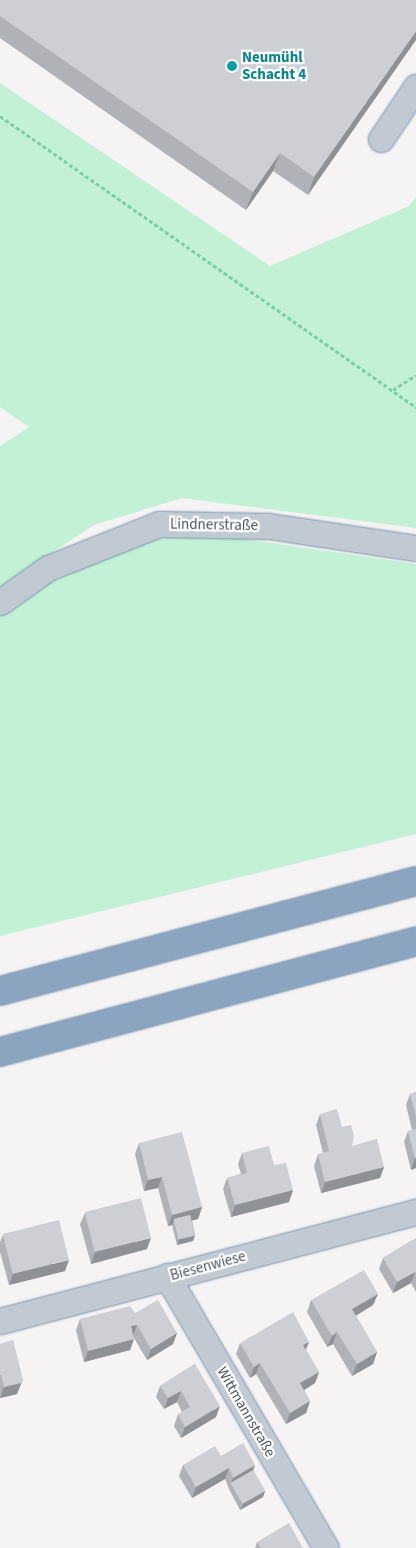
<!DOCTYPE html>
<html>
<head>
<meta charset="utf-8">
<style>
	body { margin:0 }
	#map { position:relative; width:416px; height:1548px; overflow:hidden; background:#f5f3f3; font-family:"Source Sans 3",sans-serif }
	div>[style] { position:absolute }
	.green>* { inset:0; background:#c3f1d5 }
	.path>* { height:3px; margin-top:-1.5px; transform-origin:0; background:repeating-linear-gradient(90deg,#7ad0a6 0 4px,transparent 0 6.5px) }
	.roads { filter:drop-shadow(0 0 1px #7690ad) drop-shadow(0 0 1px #7690ad) }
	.minor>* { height:25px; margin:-12.5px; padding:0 12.5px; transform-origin:12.5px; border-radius:12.5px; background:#c1cad2 }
	.highway>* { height:28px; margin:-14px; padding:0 14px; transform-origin:14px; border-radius:14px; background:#8ba5c1 }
	.wall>* { inset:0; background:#b0b2b7 }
	.shaded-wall>* { inset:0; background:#909195 }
	.building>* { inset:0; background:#cdcfd5; transform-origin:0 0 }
	.dots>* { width:14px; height:14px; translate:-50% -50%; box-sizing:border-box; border:2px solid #fff; border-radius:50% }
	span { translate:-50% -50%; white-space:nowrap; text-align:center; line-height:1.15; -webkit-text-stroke:4.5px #fff; paint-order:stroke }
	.culture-label { font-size:15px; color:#0d838f; font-weight:700 }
	.left { translate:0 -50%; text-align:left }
	.street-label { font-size:15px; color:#4a5661 }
</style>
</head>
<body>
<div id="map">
	<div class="green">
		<div style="clip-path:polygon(0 83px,270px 266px,409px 206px,416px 197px,416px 528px,182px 498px,94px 525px,0 587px,0 446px,29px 427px,0 407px)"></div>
		<div style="clip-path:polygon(160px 527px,416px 564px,416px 834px,0 936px,0 606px,49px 571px)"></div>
	</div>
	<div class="path">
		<div style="left:0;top:116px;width:508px;rotate:34.97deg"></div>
		<div style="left:393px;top:390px;width:27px;rotate:-33deg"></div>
	</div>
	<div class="roads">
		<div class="minor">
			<div style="left:381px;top:139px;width:63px;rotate:-56.1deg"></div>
			<div style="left:0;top:602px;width:59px;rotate:-35.3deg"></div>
			<div style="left:48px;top:568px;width:119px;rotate:-21.6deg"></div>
			<div style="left:159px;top:524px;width:110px;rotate:1deg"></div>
			<div style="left:269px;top:526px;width:149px;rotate:8.5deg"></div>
			<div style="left:167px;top:1276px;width:315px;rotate:59.7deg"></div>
			<div style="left:0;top:1321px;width:430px;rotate:-14.7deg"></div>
		</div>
		<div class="highway">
			<div style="left:0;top:991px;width:430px;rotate:-14.8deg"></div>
			<div style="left:0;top:1052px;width:431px;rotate:-14.9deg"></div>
		</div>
	</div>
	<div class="wall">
		<div style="clip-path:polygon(0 0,416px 0,308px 195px,273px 171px,246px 210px,0 38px)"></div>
		<div style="clip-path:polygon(416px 1092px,416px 1168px,411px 1170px,404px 1142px,408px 1131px,412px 1130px,406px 1105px,410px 1094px)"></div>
		<div style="clip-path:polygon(320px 1114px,342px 1127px,352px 1146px,384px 1167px,380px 1178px,321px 1193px,314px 1166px,318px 1154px,323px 1153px,316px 1125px)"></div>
		<div style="clip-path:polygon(139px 1143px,202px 1207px,198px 1219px,192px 1220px,195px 1235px,193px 1241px,177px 1245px,172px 1225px,168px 1226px,158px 1188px,144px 1191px,135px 1154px)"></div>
		<div style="clip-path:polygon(242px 1153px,274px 1165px,293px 1190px,289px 1202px,231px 1217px,223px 1189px,227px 1178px,241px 1174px,238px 1164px)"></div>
		<div style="clip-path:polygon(85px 1213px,147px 1249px,91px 1264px,80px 1224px)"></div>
		<div style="clip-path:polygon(3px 1235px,65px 1271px,9px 1285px,0 1252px,0 1242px)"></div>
		<div style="clip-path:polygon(416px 1238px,416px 1292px,411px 1283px,393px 1293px,379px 1269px,383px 1258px)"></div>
		<div style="clip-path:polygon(378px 1294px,373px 1305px,356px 1316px,377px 1352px,373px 1364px,352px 1376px,333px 1344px,327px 1347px,307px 1312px,311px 1300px)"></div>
		<div style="clip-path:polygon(135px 1313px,177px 1333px,173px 1344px,147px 1360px,134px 1338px,130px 1350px,84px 1362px,76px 1330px,80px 1319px)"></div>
		<div style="clip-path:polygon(309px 1342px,306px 1350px,319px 1372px,315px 1383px,304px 1390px,310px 1401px,306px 1413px,286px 1424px,256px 1374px,250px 1378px,236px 1354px,240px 1343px)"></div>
		<div style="clip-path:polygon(0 1344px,23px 1379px,17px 1394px,0 1398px)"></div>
		<div style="clip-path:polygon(195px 1364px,216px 1417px,181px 1438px,174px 1426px,178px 1414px,182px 1412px,177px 1402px,164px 1409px,156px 1397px,160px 1386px)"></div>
		<div style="clip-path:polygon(221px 1456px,253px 1470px,265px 1491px,263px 1497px,240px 1510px,229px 1489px,225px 1479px,192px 1498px,179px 1476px,183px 1465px)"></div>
		<div style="clip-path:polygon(257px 1542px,303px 1548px,255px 1548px)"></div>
	</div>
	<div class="shaded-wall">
		<div style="clip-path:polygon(416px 31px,416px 40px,308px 195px,314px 177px)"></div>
		<div style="clip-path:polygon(280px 153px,273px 171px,246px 210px,253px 192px)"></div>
		<div style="clip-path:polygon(415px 1158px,416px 1158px,416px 1168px,411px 1170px)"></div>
		<div style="clip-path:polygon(384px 1167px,380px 1178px,321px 1193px,325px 1182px)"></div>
		<div style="clip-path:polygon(162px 1177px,158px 1188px,144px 1191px,148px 1180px)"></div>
		<div style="clip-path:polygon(293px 1190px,289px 1202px,231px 1217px,235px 1205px)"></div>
		<div style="clip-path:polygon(202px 1207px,198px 1219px,176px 1225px,174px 1220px,172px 1225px,168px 1226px,172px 1215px)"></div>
		<div style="clip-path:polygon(195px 1235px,193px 1241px,177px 1245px,179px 1239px)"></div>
		<div style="clip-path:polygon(151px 1238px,147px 1249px,91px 1264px,95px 1252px)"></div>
		<div style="clip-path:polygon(69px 1260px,65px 1271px,9px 1285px,13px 1274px)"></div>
		<div style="clip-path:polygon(415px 1272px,411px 1283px,393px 1293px,397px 1282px)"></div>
		<div style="clip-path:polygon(378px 1294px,373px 1305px,348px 1320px,352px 1309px)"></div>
		<div style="clip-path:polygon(137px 1325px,133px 1336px,131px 1326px)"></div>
		<div style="clip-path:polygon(337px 1332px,333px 1344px,327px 1347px,332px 1336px)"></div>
		<div style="clip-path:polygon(177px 1333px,173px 1344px,147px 1360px,151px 1349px)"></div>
		<div style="clip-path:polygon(134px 1339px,130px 1350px,84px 1362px,88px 1351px)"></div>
		<div style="clip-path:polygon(309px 1342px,304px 1353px,303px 1345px)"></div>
		<div style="clip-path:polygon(377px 1352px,373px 1364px,352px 1376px,357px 1364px)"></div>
		<div style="clip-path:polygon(260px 1363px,256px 1374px,250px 1378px,254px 1367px)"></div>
		<div style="clip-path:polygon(319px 1372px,315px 1383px,296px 1395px,300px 1383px)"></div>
		<div style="clip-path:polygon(23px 1379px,17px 1394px,0 1398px,4px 1387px)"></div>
		<div style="clip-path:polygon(181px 1391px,177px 1402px,164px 1409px,168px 1398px)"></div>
		<div style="clip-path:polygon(310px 1401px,306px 1413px,286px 1424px,290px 1413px)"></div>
		<div style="clip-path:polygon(220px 1406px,216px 1417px,181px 1438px,185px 1427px)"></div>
		<div style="clip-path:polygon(255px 1465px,251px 1476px,231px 1483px,233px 1478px)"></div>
		<div style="clip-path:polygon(229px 1468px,225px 1479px,192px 1498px,196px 1487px)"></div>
		<div style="clip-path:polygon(265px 1491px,263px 1497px,240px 1510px,243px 1504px)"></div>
	</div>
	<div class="building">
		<div style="clip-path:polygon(0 0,416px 0,416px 31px,314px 177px,280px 153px,253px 192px,0 16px)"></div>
		<div style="clip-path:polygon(416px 1092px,416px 1117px,410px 1094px)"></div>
		<div style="clip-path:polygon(337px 1109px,342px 1127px,351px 1125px,354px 1136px,352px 1146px,377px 1139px,384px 1167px,325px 1182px,318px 1154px,329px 1151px,320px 1114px)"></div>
		<div style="clip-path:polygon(416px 1129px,416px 1158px,415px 1158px,408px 1131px)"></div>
		<div style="clip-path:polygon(182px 1132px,202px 1207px,172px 1215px,162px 1177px,148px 1180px,139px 1143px)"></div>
		<div style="clip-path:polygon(269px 1146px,274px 1165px,286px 1163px,293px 1190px,235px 1205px,227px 1178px,247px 1173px,242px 1153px)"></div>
		<div style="left:141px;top:1198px;width:41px;height:58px;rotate:76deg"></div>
		<div style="left:190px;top:1215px;width:21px;height:17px;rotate:76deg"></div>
		<div style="left:59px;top:1220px;width:41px;height:58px;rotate:76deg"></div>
		<div style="clip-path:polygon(416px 1238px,416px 1273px,415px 1272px,397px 1282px,383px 1258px)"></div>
		<div style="clip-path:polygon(364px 1270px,378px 1294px,352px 1309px,377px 1352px,357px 1364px,337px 1332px,332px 1336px,311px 1300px)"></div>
		<div style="clip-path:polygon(158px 1300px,177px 1333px,151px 1349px,137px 1325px,131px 1326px,134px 1339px,88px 1351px,80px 1319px,130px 1306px,135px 1313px)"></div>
		<div style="clip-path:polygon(293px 1312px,309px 1342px,303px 1345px,319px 1372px,300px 1383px,310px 1401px,290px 1413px,260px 1363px,254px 1367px,240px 1343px)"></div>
		<div style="clip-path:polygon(13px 1340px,23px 1379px,21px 1383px,4px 1387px,1px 1375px,0 1375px,0 1344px)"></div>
		<div style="clip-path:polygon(195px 1364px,220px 1406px,185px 1427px,178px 1414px,190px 1407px,181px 1391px,168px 1398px,160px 1386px)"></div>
		<div style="clip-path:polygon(243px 1443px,255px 1465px,233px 1478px,229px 1468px,196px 1487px,183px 1465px,215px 1446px,221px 1456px)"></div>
		<div style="left:253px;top:1470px;width:24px;height:26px;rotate:60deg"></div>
		<div style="clip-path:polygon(289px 1523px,303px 1548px,261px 1548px,257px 1542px)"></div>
	</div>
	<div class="dots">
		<div style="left:232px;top:66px;background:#0f9aa8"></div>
	</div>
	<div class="culture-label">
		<span class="left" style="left:242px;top:66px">Neumühl<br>Schacht 4</span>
	</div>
	<div class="street-label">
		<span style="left:214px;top:525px;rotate:1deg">Lindnerstraße</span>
		<span style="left:208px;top:1266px;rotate:-15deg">Biesenwiese</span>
		<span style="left:246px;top:1412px;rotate:60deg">Wittmannstraße</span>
	</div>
</div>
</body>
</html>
